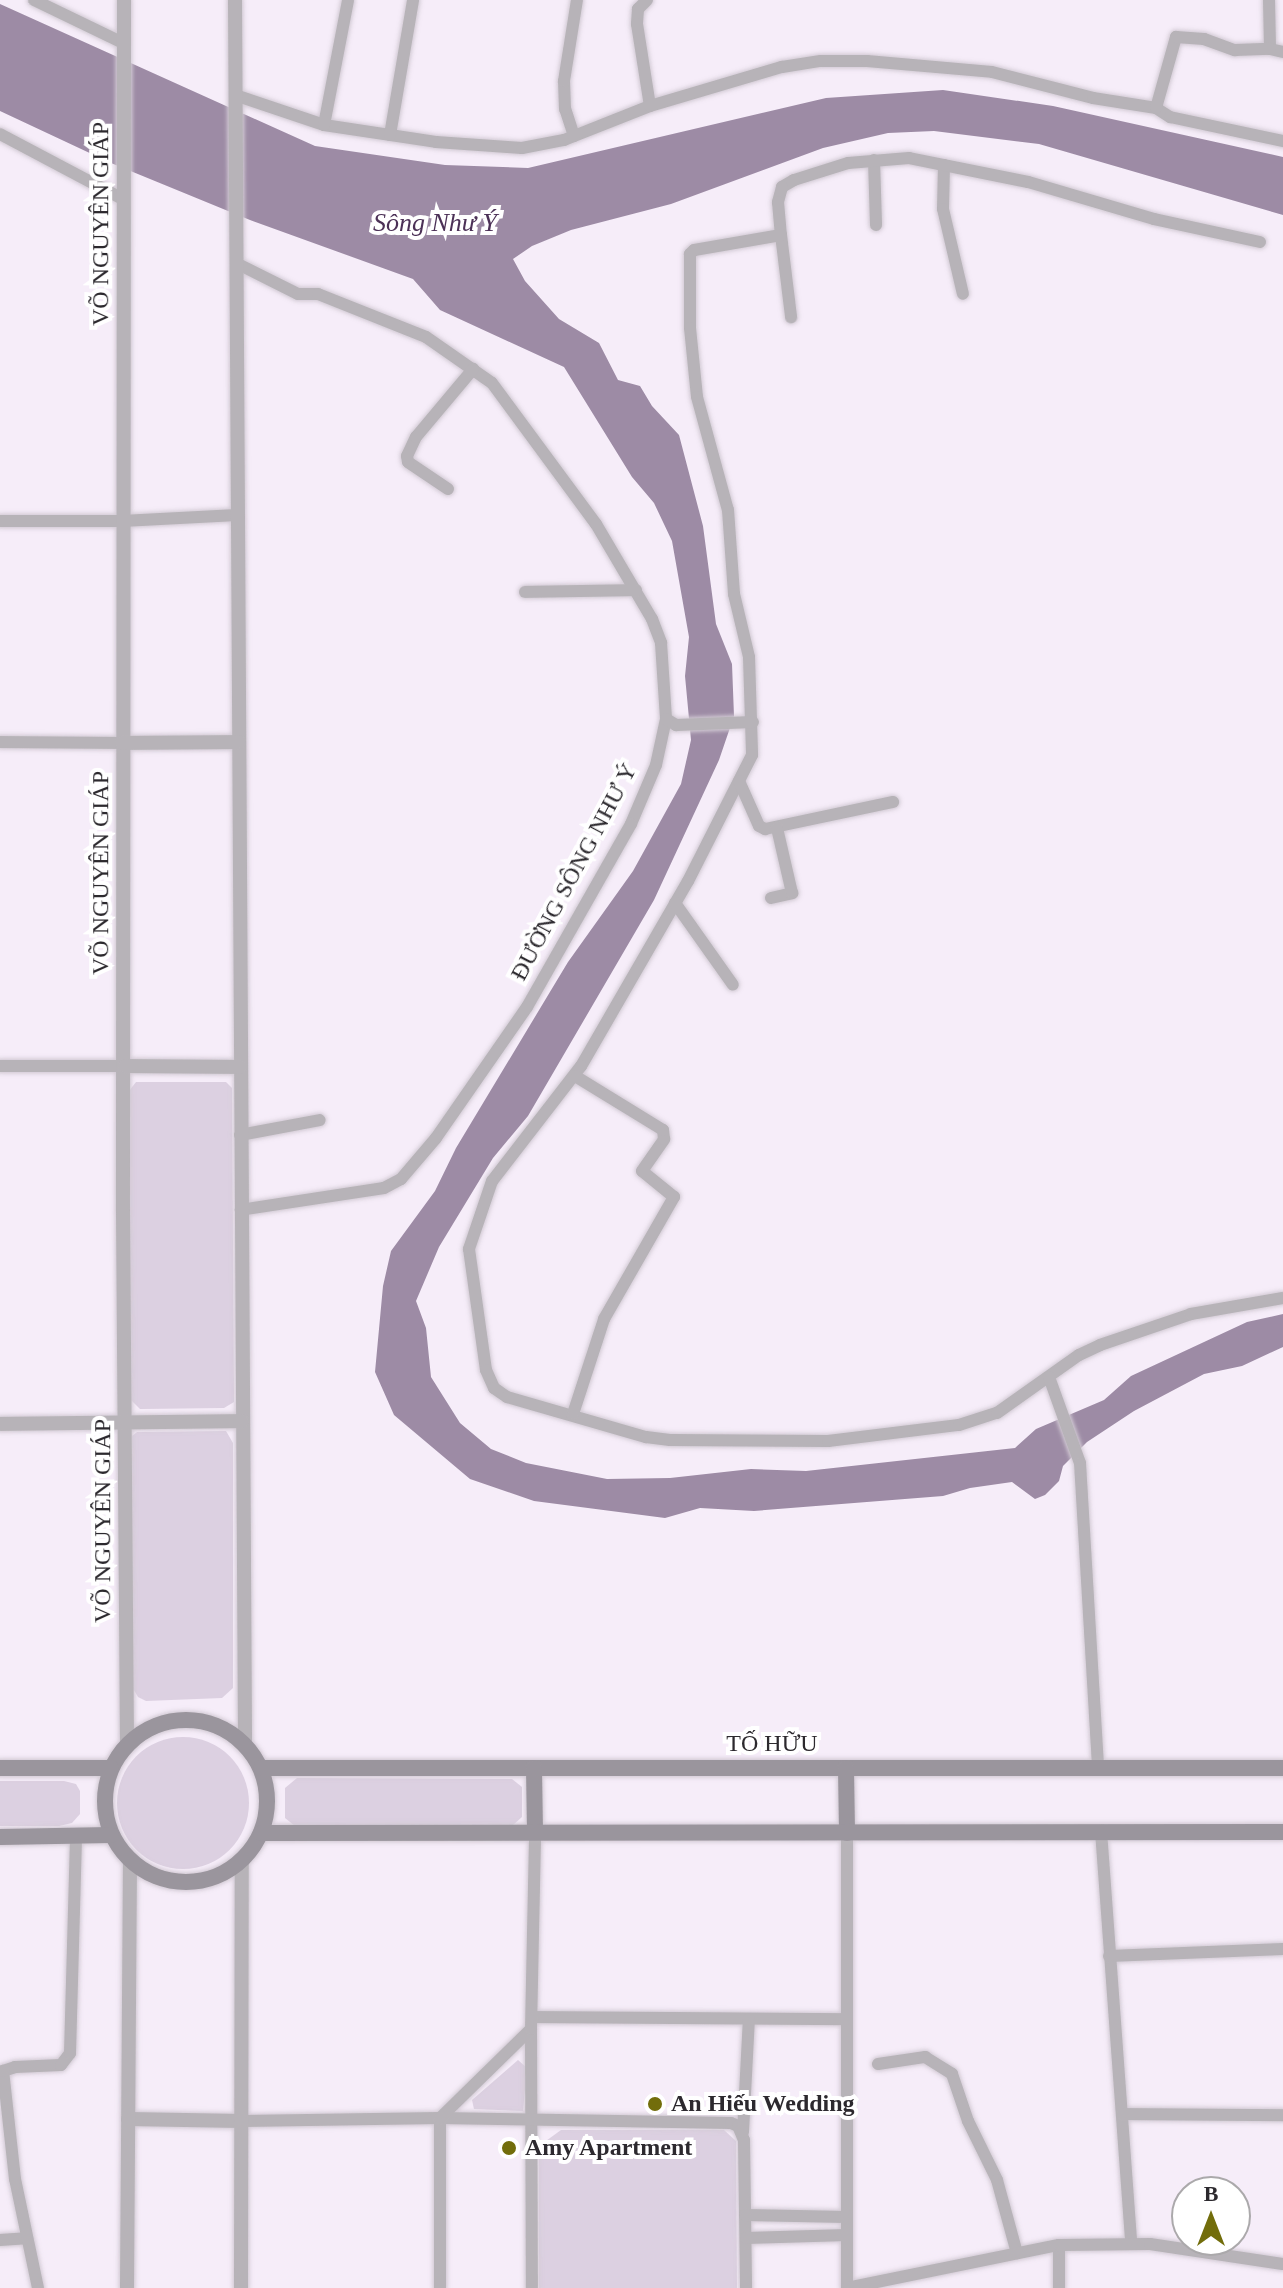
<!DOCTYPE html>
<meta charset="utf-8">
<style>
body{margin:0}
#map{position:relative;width:1283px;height:2288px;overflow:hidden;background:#f6edf9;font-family:Georgia,serif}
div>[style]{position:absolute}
.green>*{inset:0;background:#dcd0e1}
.round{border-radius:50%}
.water>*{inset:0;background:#9d8ba5}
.roads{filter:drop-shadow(0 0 2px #d2cad4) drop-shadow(0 0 2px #d2cad4)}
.minor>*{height:12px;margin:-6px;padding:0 6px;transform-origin:6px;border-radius:6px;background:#b7b3b8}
.tertiary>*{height:14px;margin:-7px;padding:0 7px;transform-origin:7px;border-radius:7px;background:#b7b3b8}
.secondary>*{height:16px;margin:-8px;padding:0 8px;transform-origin:8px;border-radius:8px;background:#9a959d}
.secondary>.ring{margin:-8px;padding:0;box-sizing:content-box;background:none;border:16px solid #9a959d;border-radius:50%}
.dots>*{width:22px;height:22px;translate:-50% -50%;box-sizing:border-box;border:4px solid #fff;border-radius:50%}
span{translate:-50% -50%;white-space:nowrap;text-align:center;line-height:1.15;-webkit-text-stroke:8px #fff;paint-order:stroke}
.street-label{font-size:24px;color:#2c292e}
.poi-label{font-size:24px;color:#2c292e;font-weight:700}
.left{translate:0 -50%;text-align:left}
.water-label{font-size:26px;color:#4c3157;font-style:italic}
.north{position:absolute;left:1171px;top:2176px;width:80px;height:80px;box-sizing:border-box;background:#fff;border:2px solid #aba9ab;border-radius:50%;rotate:0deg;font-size:22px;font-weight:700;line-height:32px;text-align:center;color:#2c292e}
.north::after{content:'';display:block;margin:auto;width:28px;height:36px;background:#726d0b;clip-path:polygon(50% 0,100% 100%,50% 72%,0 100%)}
</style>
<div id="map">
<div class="green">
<div style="clip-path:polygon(136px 1082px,226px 1082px,232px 1088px,234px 1402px,224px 1408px,140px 1409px,131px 1400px,129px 1091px)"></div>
<div style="clip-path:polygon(226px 1431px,233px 1443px,233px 1688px,222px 1698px,146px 1701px,138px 1697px,131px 1685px,132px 1436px,137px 1432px)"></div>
<div class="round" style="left:117px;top:1737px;width:132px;height:132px"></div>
<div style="clip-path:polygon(297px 1778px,512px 1779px,522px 1787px,522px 1817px,513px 1825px,295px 1826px,285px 1818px,285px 1788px)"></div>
<div style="clip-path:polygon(0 1781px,64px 1781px,76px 1784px,80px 1791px,80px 1814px,72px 1823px,59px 1826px,0 1826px)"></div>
<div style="clip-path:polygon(518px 2060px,527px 2068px,523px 2111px,474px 2109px,472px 2100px)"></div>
<div style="clip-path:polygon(561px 2130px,724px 2130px,736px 2141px,737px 2288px,539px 2288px,539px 2146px)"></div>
</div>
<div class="water">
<div style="clip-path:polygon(0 4px,315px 146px,445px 165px,528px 168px,826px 98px,943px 90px,1053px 106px,1283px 157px,1283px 215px,1039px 144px,934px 131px,888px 133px,823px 148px,671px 204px,571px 230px,532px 246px,513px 259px,525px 281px,559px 319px,599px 343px,618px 380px,640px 386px,652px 406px,679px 435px,703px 526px,716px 624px,732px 664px,734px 716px,719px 760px,654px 900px,528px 1116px,493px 1158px,439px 1247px,416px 1301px,426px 1328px,431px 1377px,460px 1423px,491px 1449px,526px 1463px,607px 1479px,670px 1478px,751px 1469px,806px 1471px,1015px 1448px,1036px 1429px,1104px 1400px,1131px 1376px,1247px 1322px,1283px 1314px,1283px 1347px,1242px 1366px,1204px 1374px,1134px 1411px,1087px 1442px,1063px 1466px,1059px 1481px,1045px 1495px,1035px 1499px,1012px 1482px,970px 1488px,943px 1496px,754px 1511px,700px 1508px,665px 1518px,534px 1501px,470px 1479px,394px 1415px,375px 1372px,383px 1286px,391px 1251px,435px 1191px,456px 1148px,568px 962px,633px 871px,681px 784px,691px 740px,685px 676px,689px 637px,672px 541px,654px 503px,632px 477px,564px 367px,440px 310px,413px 279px,250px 220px,111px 163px,0 111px)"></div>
</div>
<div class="roads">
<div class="minor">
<div style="left:34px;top:0;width:99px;rotate:25.8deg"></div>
<div style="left:647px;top:0;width:13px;rotate:135deg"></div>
<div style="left:638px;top:9px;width:15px;rotate:94deg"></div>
<div style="left:637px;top:24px;width:83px;rotate:81deg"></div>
<div style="left:1269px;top:0;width:49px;rotate:88.8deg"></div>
<div style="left:1270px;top:49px;width:13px;rotate:13deg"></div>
<div style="left:235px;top:95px;width:94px;rotate:18.6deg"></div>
<div style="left:324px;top:125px;width:113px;rotate:8.6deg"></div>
<div style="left:436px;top:142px;width:86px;rotate:4deg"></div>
<div style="left:522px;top:148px;width:43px;rotate:-10.8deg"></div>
<div style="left:564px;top:140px;width:92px;rotate:-21.6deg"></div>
<div style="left:650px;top:106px;width:138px;rotate:-16.5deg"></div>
<div style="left:782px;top:67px;width:39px;rotate:-9deg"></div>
<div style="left:821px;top:61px;width:46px"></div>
<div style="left:867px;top:61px;width:125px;rotate:5deg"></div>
<div style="left:992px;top:72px;width:104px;rotate:14.4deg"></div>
<div style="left:1093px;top:98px;width:64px;rotate:9deg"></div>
<div style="left:1156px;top:108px;width:17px;rotate:33deg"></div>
<div style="left:1170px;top:117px;width:116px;rotate:12deg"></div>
<div style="left:1156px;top:108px;width:74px;rotate:-74.3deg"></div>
<div style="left:1176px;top:37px;width:28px;rotate:4deg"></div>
<div style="left:1204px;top:39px;width:33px;rotate:20deg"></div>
<div style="left:1235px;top:50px;width:35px;rotate:-2deg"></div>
<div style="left:324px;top:125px;width:127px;rotate:-79.1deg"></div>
<div style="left:0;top:134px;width:139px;rotate:27.9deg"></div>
<div style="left:390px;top:135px;width:137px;rotate:-80.3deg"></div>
<div style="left:574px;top:136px;width:28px;rotate:-108deg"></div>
<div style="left:565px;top:109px;width:28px;rotate:-92deg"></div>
<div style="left:564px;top:81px;width:82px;rotate:-80.9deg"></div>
<div style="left:874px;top:160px;width:65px;rotate:88.2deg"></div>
<div style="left:944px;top:165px;width:44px;rotate:91.3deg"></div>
<div style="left:943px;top:209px;width:87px;rotate:76.8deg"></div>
<div style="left:781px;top:235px;width:83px;rotate:83deg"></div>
<div style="left:1260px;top:242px;width:108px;rotate:-167.8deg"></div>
<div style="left:1154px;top:219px;width:131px;rotate:-163.6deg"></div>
<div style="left:1028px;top:182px;width:121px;rotate:-168.6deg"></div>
<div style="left:909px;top:158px;width:61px;rotate:175.3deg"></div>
<div style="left:848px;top:163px;width:57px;rotate:162.5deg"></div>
<div style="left:794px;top:180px;width:14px;rotate:150deg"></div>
<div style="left:782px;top:187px;width:16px;rotate:105deg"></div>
<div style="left:778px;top:202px;width:33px;rotate:85deg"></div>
<div style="left:781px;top:235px;width:88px;rotate:170.2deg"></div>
<div style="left:694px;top:250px;width:6px;rotate:135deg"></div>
<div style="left:690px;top:254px;width:74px;rotate:90deg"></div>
<div style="left:690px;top:328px;width:69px;rotate:84.2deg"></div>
<div style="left:697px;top:397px;width:117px;rotate:74.7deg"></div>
<div style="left:728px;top:510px;width:84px;rotate:85.9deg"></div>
<div style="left:734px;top:594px;width:65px;rotate:76.6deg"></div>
<div style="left:749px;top:657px;width:98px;rotate:88.2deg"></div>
<div style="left:752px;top:755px;width:141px;rotate:116.9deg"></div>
<div style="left:688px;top:881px;width:214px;rotate:120deg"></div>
<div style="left:581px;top:1066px;width:145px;rotate:127.7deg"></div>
<div style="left:492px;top:1181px;width:72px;rotate:108.7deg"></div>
<div style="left:469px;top:1249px;width:122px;rotate:82deg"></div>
<div style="left:486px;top:1370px;width:20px;rotate:66deg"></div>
<div style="left:494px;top:1388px;width:16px;rotate:35deg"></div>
<div style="left:507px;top:1397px;width:145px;rotate:16.1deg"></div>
<div style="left:646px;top:1437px;width:24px;rotate:7deg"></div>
<div style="left:670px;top:1440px;width:158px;rotate:0.4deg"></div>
<div style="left:828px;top:1441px;width:132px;rotate:-7deg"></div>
<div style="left:959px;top:1425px;width:40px;rotate:-18deg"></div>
<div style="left:997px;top:1413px;width:100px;rotate:-35.3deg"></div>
<div style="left:1079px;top:1355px;width:23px;rotate:-25deg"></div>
<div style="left:1100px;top:1345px;width:96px;rotate:-18.8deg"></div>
<div style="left:1191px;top:1314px;width:93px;rotate:-9.9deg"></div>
<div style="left:236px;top:263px;width:69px;rotate:26.6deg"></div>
<div style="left:298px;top:294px;width:20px"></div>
<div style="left:318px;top:294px;width:116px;rotate:21.7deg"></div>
<div style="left:426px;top:337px;width:80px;rotate:34.9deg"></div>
<div style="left:492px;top:383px;width:175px;rotate:53.6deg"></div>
<div style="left:596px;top:524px;width:110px;rotate:59.5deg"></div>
<div style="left:652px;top:619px;width:26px;rotate:69deg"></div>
<div style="left:661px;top:643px;width:76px;rotate:86.2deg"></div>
<div style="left:666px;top:719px;width:47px;rotate:102.3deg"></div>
<div style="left:656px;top:765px;width:64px;rotate:113deg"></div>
<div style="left:631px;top:824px;width:210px;rotate:119.6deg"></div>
<div style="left:527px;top:1007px;width:160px;rotate:124.8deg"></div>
<div style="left:436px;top:1138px;width:54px;rotate:130.5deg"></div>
<div style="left:401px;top:1179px;width:19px;rotate:152deg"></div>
<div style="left:384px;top:1188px;width:145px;rotate:171.3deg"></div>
<div style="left:448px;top:489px;width:48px;rotate:-146deg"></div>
<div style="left:408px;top:462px;width:6px;rotate:-99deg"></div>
<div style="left:407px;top:456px;width:21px;rotate:-65deg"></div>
<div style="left:416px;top:437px;width:89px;rotate:-50deg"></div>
<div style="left:0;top:521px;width:122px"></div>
<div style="left:122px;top:521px;width:115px;rotate:-3deg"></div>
<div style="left:525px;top:592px;width:111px;rotate:-1deg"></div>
<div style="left:666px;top:719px;width:12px;rotate:31deg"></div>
<div style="left:676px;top:725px;width:77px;rotate:-2.2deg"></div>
<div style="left:0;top:742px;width:122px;rotate:0.5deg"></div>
<div style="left:739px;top:781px;width:49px;rotate:66deg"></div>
<div style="left:759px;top:826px;width:7px;rotate:27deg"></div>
<div style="left:765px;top:829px;width:131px;rotate:-11.9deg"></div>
<div style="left:771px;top:898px;width:22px;rotate:-13deg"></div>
<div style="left:792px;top:893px;width:67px;rotate:-103deg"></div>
<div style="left:675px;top:903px;width:100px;rotate:54.7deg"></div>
<div style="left:0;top:1066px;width:125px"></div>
<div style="left:240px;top:1135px;width:81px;rotate:-10.6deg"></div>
<div style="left:1049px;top:1377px;width:91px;rotate:70.2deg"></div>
<div style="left:1080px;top:1463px;width:306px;rotate:86.6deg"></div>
<div style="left:573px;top:1414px;width:100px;rotate:-71.9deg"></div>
<div style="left:604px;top:1319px;width:141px;rotate:-60.2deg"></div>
<div style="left:674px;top:1197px;width:41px;rotate:-140.9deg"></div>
<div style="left:642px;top:1171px;width:39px;rotate:-55deg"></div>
<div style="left:664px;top:1139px;width:9px;rotate:-96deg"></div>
<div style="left:663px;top:1130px;width:103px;rotate:-148.5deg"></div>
<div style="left:1101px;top:1831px;width:414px;rotate:85.8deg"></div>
<div style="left:1109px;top:1956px;width:174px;rotate:-2.3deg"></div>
<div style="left:533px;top:2017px;width:314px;rotate:0.4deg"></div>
<div style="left:531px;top:2029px;width:259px;rotate:89.8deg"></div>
<div style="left:878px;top:2064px;width:48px;rotate:-8.5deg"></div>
<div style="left:925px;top:2057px;width:32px;rotate:32deg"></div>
<div style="left:952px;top:2074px;width:50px;rotate:71.2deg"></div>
<div style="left:968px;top:2121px;width:66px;rotate:63.8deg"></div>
<div style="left:997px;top:2180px;width:76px;rotate:74.7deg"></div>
<div style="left:1122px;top:2114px;width:161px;rotate:0.4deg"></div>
<div style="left:242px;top:2121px;width:198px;rotate:-0.9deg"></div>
<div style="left:440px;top:2118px;width:291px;rotate:1deg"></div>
<div style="left:731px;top:2123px;width:8px;rotate:23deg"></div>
<div style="left:738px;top:2126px;width:15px;rotate:67deg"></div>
<div style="left:744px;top:2140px;width:148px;rotate:89.2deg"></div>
<div style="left:743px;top:2132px;width:113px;rotate:-87deg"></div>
<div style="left:745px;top:2215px;width:102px;rotate:1.1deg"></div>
<div style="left:746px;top:2238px;width:101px;rotate:-1.7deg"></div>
<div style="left:0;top:2240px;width:26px;rotate:-4deg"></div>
<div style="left:1059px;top:2245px;width:43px;rotate:90deg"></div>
<div style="left:38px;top:2288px;width:111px;rotate:-101.9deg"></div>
<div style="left:15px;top:2179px;width:109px;rotate:-96.3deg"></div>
<div style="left:3px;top:2071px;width:13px;rotate:-18deg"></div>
<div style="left:15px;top:2067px;width:46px;rotate:-2.5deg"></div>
<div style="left:61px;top:2065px;width:15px;rotate:-53deg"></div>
<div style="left:70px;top:2053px;width:216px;rotate:-88.4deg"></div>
<div style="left:440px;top:2288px;width:170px;rotate:-90deg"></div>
<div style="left:440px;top:2118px;width:127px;rotate:-44.4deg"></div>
<div style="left:531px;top:2029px;width:197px;rotate:-88.8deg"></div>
<div style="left:847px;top:2288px;width:455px;rotate:-90deg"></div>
<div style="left:847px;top:2288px;width:216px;rotate:-11.5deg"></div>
<div style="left:1059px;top:2245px;width:91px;rotate:-0.6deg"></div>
<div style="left:1150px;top:2244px;width:134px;rotate:8.6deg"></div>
</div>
<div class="tertiary">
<div style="left:124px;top:0;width:1211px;rotate:90.05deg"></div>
<div style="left:123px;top:1211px;width:534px;rotate:89.57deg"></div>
<div style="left:235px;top:0;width:1745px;rotate:89.67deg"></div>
<div style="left:122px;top:743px;width:117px;rotate:-0.5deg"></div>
<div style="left:125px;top:1066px;width:115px;rotate:0.5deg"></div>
<div style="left:0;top:1424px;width:242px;rotate:-0.7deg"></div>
<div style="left:128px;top:2119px;width:114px;rotate:1deg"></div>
<div style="left:127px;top:2288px;width:427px;rotate:-89.6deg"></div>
<div style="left:241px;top:2288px;width:428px;rotate:-89.9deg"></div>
</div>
<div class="secondary">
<div class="ring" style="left:105px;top:1720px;width:146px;height:146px"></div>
<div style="left:0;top:1768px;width:111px"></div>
<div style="left:261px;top:1768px;width:1022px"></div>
<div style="left:534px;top:1768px;width:64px;rotate:89.1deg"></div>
<div style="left:846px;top:1768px;width:65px;rotate:89.1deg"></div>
<div style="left:261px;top:1833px;width:1022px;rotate:-0.06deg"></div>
<div style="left:0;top:1837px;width:111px;rotate:-1deg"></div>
</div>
</div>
<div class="dots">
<div style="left:655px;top:2104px;background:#726d0b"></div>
<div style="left:509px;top:2148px;background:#726d0b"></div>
</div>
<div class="street-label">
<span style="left:101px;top:224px;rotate:-90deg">VÕ NGUYÊN GIÁP</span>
<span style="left:574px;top:872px;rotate:-62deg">ĐƯỜNG SÔNG NHƯ Ý</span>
<span style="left:101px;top:873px;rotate:-90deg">VÕ NGUYÊN GIÁP</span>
<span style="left:103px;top:1521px;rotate:-90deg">VÕ NGUYÊN GIÁP</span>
<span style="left:772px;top:1744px">TỐ HỮU</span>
</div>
<div class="poi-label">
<span class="left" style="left:671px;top:2104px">An Hiếu Wedding</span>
<span class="left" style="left:525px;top:2148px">Amy Apartment</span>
</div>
<div class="water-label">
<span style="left:435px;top:223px">Sông Như Ý</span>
</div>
<div class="north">B</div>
</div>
